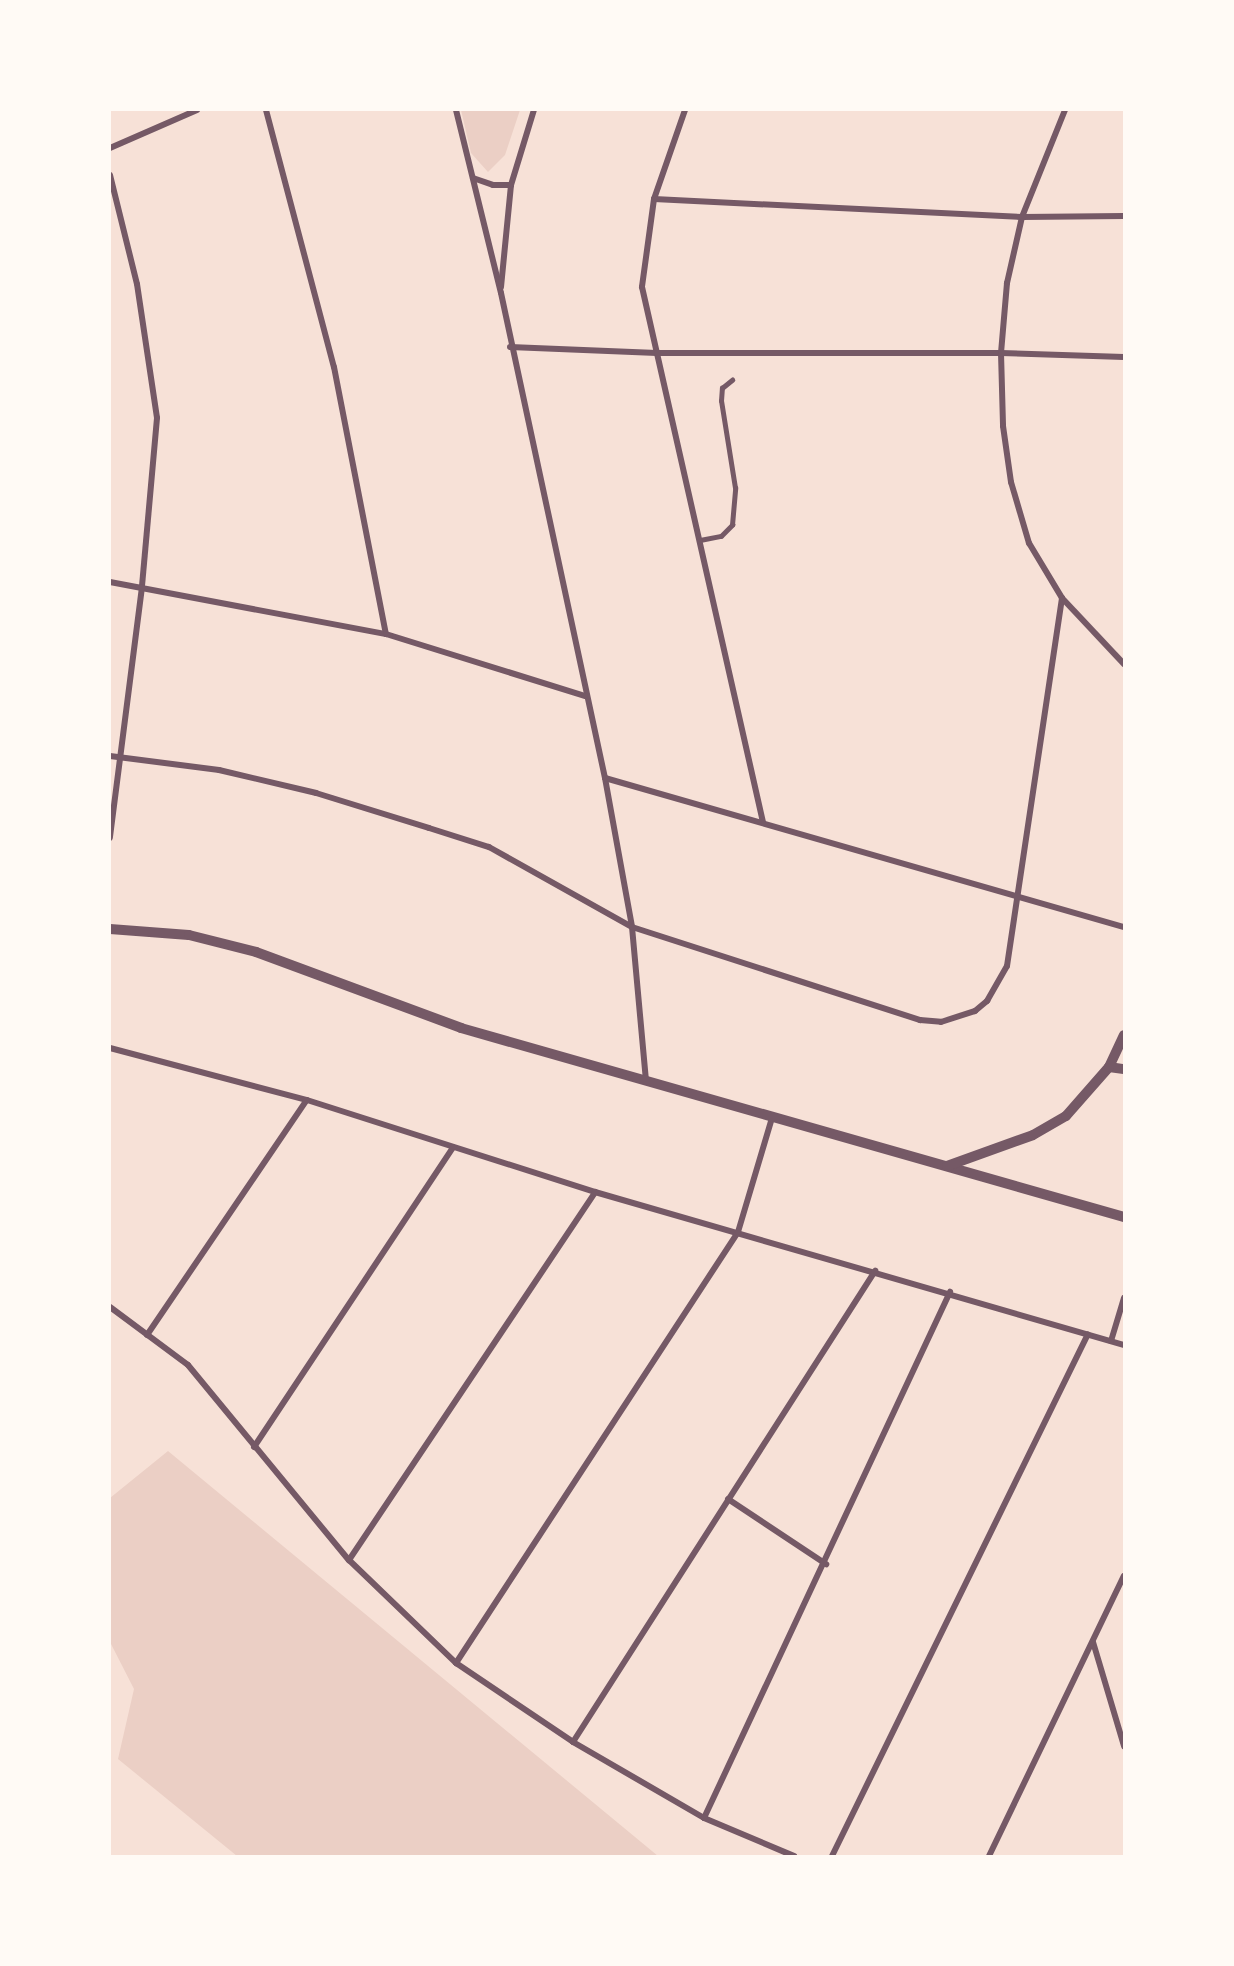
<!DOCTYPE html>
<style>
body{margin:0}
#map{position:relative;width:1234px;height:1966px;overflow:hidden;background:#f7e1d7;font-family:Ubuntu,sans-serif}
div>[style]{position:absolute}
.green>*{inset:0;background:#ebcfc5}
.service>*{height:4.5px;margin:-2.25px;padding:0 2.25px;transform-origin:2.25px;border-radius:2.25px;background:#755966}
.minor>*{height:6px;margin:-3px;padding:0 3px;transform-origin:3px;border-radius:3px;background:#755966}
.tertiary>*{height:10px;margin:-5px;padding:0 5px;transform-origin:5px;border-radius:5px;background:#755966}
span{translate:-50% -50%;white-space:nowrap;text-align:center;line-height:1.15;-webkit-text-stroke:5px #fffaf5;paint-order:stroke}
.frame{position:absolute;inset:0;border:111px solid #fffaf5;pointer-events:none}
</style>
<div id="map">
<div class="green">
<div style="clip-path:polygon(461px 110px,520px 110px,505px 155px,488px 172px,471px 153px)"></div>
<div style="clip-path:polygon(168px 1451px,658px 1856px,237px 1856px,118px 1759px,134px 1689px,110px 1642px,110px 1498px)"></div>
</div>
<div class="service">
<div style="left:700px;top:540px;width:21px;rotate:-11deg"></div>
<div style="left:721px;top:536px;width:16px;rotate:-45deg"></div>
<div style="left:732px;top:525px;width:37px;rotate:-85deg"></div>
<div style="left:735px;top:488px;width:88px;rotate:-99.1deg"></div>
<div style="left:721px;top:401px;width:13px;rotate:-86deg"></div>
<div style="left:722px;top:388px;width:13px;rotate:-39deg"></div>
</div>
<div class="minor">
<div style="left:266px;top:110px;width:266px;rotate:75.2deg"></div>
<div style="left:334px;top:367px;width:272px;rotate:79deg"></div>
<div style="left:456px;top:110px;width:188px;rotate:76.2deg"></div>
<div style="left:501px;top:293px;width:496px;rotate:77.9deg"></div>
<div style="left:605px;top:778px;width:151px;rotate:79.7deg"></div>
<div style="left:632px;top:927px;width:155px;rotate:84.8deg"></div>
<div style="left:685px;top:110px;width:94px;rotate:109.2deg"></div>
<div style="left:654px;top:199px;width:89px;rotate:97.8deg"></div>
<div style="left:642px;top:287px;width:549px;rotate:77.26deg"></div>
<div style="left:1065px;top:110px;width:115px;rotate:111.9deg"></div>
<div style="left:1022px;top:217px;width:68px;rotate:102.8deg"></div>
<div style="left:1007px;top:283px;width:70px;rotate:94.9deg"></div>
<div style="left:1001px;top:353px;width:73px;rotate:88.4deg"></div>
<div style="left:1003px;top:426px;width:57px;rotate:81.9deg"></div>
<div style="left:1011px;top:482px;width:64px;rotate:73.6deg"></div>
<div style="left:1029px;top:543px;width:64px;rotate:59deg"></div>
<div style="left:1062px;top:598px;width:91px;rotate:46.8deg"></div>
<div style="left:110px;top:148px;width:95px;rotate:-23.6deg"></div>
<div style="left:110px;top:175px;width:112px;rotate:76.1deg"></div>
<div style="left:137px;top:284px;width:135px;rotate:81.5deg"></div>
<div style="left:157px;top:418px;width:170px;rotate:95.1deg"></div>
<div style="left:142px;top:587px;width:253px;rotate:97.3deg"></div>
<div style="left:473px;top:178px;width:21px;rotate:19deg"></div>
<div style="left:493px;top:185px;width:18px"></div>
<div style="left:654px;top:199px;width:368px;rotate:2.8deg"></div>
<div style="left:1022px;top:217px;width:102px;rotate:-0.6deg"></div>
<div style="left:501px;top:287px;width:102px;rotate:-84.4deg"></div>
<div style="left:511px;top:185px;width:78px;rotate:-73deg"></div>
<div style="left:510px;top:347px;width:147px;rotate:2.3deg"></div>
<div style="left:657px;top:353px;width:344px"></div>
<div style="left:1001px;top:353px;width:123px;rotate:1.9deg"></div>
<div style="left:110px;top:582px;width:281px;rotate:10.7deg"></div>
<div style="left:386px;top:634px;width:208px;rotate:17.3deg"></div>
<div style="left:110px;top:756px;width:110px;rotate:7.3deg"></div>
<div style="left:219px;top:770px;width:100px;rotate:13.3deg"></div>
<div style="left:316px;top:793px;width:118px;rotate:17.2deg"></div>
<div style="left:429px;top:828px;width:63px;rotate:17.6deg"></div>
<div style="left:489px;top:847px;width:164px;rotate:29.2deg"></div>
<div style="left:632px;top:927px;width:303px;rotate:17.9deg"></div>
<div style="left:920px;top:1020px;width:21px;rotate:5deg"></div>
<div style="left:941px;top:1022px;width:36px;rotate:-18deg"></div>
<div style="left:975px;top:1011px;width:16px;rotate:-40deg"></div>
<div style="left:987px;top:1001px;width:40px;rotate:-60.3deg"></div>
<div style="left:1007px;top:966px;width:372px;rotate:-81.5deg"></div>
<div style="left:605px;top:778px;width:540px;rotate:16.02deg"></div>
<div style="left:110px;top:1048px;width:204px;rotate:14.8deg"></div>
<div style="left:307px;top:1100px;width:302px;rotate:17.7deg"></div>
<div style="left:595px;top:1192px;width:551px;rotate:16.13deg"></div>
<div style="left:110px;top:1307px;width:97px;rotate:36.6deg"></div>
<div style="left:188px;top:1365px;width:253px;rotate:50.5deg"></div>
<div style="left:349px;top:1560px;width:149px;rotate:43.9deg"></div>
<div style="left:456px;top:1663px;width:141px;rotate:34deg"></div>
<div style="left:573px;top:1742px;width:151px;rotate:30.1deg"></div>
<div style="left:704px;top:1818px;width:98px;rotate:22.9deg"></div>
<div style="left:147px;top:1335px;width:284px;rotate:-55.8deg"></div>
<div style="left:1111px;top:1341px;width:45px;rotate:-73.2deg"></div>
<div style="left:254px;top:1447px;width:360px;rotate:-56.4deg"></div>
<div style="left:728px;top:1499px;width:118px;rotate:33.6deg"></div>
<div style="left:349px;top:1560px;width:443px;rotate:-56.2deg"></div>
<div style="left:1093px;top:1642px;width:109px;rotate:73.4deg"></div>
<div style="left:456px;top:1663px;width:515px;rotate:-56.8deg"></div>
<div style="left:738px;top:1232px;width:119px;rotate:-73.4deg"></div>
<div style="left:573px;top:1742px;width:560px;rotate:-57.33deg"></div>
<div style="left:704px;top:1818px;width:581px;rotate:-64.94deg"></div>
<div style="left:832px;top:1856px;width:581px;rotate:-63.88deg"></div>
<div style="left:989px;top:1856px;width:311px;rotate:-64.3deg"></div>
</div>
<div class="tertiary">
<div style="left:110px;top:929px;width:79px;rotate:4.3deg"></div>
<div style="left:189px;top:935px;width:69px;rotate:14.2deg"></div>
<div style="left:256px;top:952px;width:219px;rotate:20.3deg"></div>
<div style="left:461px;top:1028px;width:689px;rotate:15.91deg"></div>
<div style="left:1109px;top:1067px;width:15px;rotate:8deg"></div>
<div style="left:947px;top:1166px;width:91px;rotate:-19.8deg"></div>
<div style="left:1033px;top:1135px;width:38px;rotate:-30deg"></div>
<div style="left:1066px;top:1116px;width:65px;rotate:-48.7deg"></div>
<div style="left:1109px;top:1067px;width:35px;rotate:-65deg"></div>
</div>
<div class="frame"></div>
</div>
